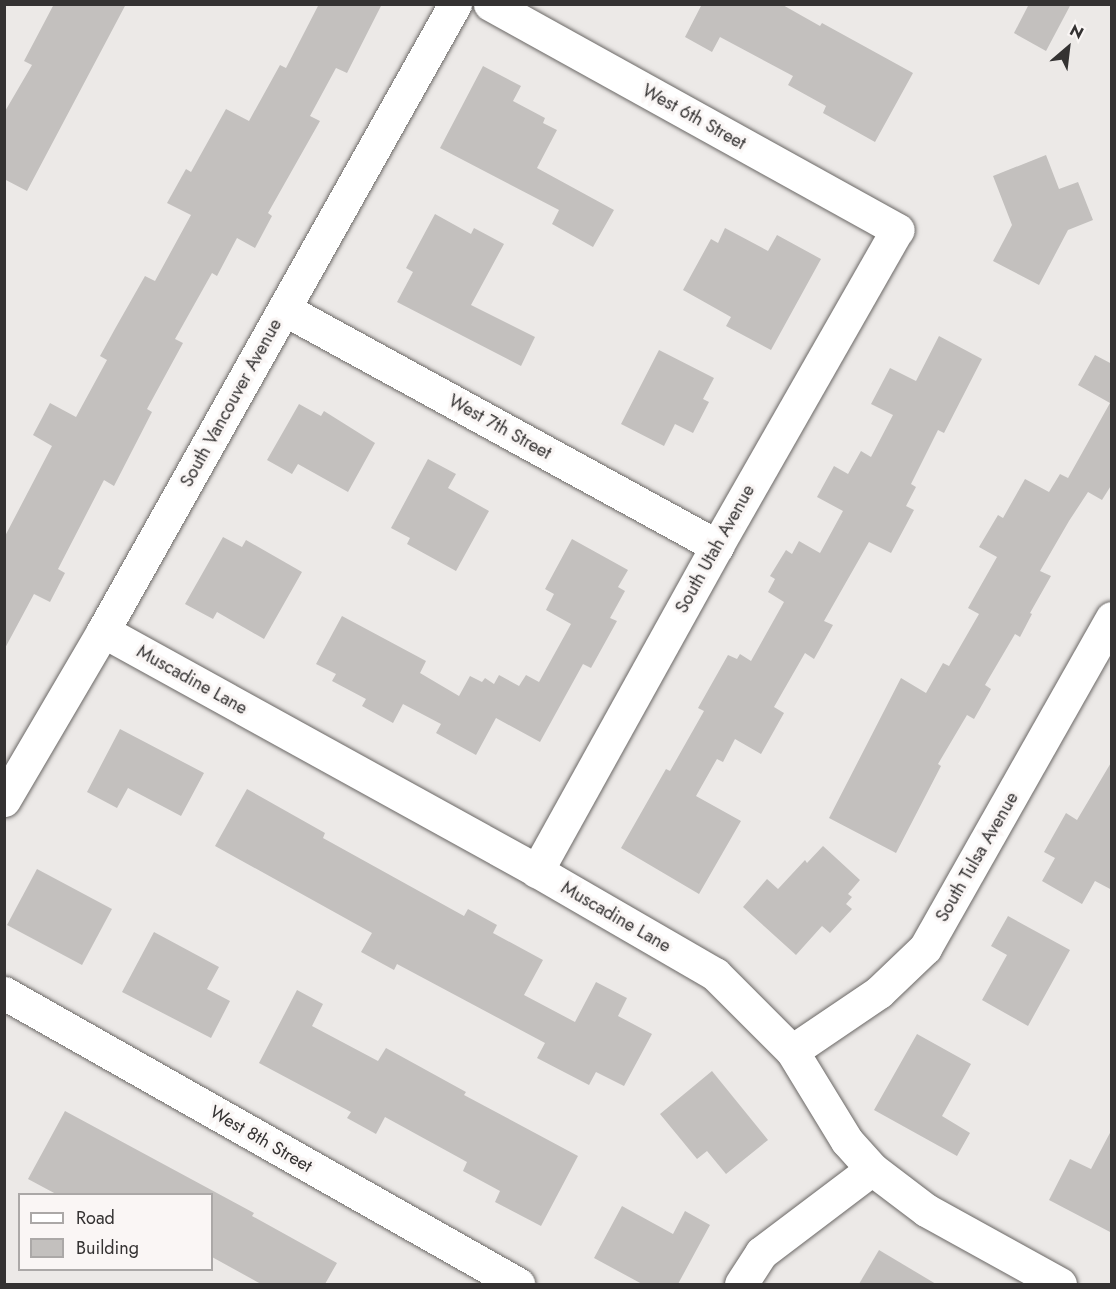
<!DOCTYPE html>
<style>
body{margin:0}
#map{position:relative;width:1116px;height:1289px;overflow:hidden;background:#ece9e7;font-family:Jost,sans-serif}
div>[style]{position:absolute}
.building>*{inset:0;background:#c3c0be}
.roads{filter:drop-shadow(0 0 2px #6b6866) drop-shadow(0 0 2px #6b6866)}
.minor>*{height:33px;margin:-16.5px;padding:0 16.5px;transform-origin:16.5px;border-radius:16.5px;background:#fff}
span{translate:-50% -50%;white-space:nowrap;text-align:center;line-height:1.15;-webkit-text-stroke:6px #faf6f5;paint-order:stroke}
.street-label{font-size:18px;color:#343232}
.frame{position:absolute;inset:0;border:6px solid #343232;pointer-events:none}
.legend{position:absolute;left:18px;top:1193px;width:195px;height:78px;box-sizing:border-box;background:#faf6f5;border:2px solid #aba8a7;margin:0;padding:8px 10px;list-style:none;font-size:18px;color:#343232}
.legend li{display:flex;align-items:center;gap:12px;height:30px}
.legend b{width:30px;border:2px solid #aba8a7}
.north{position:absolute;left:1038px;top:18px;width:60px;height:60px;-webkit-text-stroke:4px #faf6f5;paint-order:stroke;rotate:28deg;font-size:16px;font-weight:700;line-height:24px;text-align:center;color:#343232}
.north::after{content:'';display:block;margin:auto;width:21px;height:27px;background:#343232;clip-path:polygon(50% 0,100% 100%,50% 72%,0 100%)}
</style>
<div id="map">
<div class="building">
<div style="clip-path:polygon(54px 4px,126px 4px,27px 191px,4px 179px,4px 113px,32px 65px,24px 61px)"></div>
<div style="clip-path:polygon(319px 4px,382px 4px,347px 73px,336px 68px,310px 116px,320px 121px,268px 213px,272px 216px,255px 248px,237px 238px,217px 276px,212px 273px,175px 339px,183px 343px,147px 409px,152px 412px,114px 486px,104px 480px,58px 569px,65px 573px,50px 602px,34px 594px,4px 650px,4px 538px,52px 446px,33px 435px,50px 403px,76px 417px,107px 360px,100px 356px,116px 327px,145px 276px,155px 281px,191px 215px,167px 203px,186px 169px,191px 172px,226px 109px,249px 121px,280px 65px,286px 68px)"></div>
<div style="clip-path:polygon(702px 4px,781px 4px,820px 26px,822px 23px,913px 73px,875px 142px,823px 113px,826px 106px,788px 85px,793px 76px,720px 37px,712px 52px,685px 37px)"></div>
<div style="clip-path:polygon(1029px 4px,1071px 4px,1046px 51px,1014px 33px)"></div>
<div style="clip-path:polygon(483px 66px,521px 86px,513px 101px,545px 118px,543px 123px,557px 130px,537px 168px,614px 210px,593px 247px,552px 224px,559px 210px,440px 148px)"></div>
<div style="clip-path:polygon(1046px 155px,1059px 189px,1078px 182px,1093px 220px,1068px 230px,1039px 285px,993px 261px,1012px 225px,993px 176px)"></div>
<div style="clip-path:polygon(435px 214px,471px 234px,474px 228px,504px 244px,471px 305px,535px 337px,521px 366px,397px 302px,413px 272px,406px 268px)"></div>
<div style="clip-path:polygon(725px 228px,768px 251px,777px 235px,821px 259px,771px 350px,726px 326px,731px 317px,683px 290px,711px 239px,718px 243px)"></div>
<div style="clip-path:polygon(939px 336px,982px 359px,944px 433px,938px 430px,911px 484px,916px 487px,906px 506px,914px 510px,891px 553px,869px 542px,824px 621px,833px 625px,814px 659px,805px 653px,774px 707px,784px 713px,761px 754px,735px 739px,723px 762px,717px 759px,696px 796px,741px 821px,699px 894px,621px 848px,666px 769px,670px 771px,704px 711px,698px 708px,728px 655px,737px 659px,740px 654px,751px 661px,784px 602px,768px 592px,775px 579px,770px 576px,786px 550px,792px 554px,799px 541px,820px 553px,843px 511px,817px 497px,834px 466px,848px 474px,861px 451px,871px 457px,893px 415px,871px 404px,890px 368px,916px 381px)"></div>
<div style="clip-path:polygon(659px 350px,714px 378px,703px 399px,709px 402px,693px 433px,675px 424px,664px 446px,621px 424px)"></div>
<div style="clip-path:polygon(1095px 355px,1112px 364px,1112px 484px,1102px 500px,1088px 492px,1069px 521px,1040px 571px,1051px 576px,1030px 613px,1032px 614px,1020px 637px,1015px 634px,985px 685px,991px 689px,974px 719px,967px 715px,938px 764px,941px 766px,896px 853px,829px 818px,901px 678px,926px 693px,943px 663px,949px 666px,979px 614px,968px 608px,997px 557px,979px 547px,998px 515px,1003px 518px,1025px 479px,1049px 492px,1060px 474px,1068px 478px,1110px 403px,1078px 385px)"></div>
<div style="clip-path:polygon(299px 404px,321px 416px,324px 411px,375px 443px,348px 492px,298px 464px,292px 474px,267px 460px)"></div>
<div style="clip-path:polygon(428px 459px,456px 474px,448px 488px,489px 511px,456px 571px,407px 544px,410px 538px,391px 528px)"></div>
<div style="clip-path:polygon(223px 537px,242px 547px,246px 540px,302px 572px,264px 639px,217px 612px,213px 619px,185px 604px)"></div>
<div style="clip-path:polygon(572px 539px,628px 570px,618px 587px,625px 591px,610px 618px,617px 621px,591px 668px,583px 664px,540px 742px,496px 718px,476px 755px,436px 733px,441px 724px,403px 704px,393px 723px,362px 706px,366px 699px,332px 681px,336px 674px,316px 664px,342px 616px,426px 661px,420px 673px,459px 696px,470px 676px,482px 682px,485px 678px,494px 684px,499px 675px,519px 686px,526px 675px,539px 682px,571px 624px,546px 610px,554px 594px,545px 589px)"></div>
<div style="clip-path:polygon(120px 729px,204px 773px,181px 816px,128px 788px,117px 808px,87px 792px)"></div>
<div style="clip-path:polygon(1112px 761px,1112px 890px,1095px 881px,1082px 904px,1042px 881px,1055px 858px,1044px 852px,1066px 813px,1077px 820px)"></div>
<div style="clip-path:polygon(247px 789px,325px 833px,323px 838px,464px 916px,468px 909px,497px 925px,493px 933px,543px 960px,524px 995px,575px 1022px,596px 982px,627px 998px,618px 1016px,652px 1034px,624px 1086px,596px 1072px,589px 1085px,537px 1058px,545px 1043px,397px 964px,394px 970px,361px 952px,372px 933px,215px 846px)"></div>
<div style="clip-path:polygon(823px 846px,860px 880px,848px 894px,852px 897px,846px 904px,852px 909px,830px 933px,822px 926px,796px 955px,743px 907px,767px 879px,778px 889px,805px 860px,807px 863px)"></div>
<div style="clip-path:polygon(37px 869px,112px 909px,82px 965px,7px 925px)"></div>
<div style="clip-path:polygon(1008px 916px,1070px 950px,1028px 1026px,982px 1000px,1007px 955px,991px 946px)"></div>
<div style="clip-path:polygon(154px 932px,219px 967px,207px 989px,230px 1001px,211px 1038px,122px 992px)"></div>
<div style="clip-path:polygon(297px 990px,323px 1004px,312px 1026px,378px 1061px,386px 1048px,466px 1092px,464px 1095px,578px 1156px,541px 1226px,495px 1202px,500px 1191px,463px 1171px,467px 1162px,385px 1117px,376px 1134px,347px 1118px,351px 1112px,259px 1063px)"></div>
<div style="clip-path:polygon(917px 1034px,971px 1064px,942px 1116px,970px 1133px,957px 1156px,874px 1110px)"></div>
<div style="clip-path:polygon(712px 1071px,768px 1140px,726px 1174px,707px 1151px,697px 1159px,660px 1114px)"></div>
<div style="clip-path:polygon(65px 1111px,254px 1213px,252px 1216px,337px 1263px,325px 1284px,261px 1284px,212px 1257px,212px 1194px,56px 1194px,28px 1179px)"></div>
<div style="clip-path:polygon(1112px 1129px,1112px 1233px,1049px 1200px,1070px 1159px,1091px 1169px)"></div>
<div style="clip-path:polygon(622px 1206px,673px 1234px,685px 1211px,710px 1225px,678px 1284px,642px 1284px,594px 1258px)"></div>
<div style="clip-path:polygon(879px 1250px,936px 1284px,859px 1284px)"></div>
</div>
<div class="roads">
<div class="minor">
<div style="left:490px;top:4px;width:466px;rotate:29deg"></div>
<div style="left:897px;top:230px;width:364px;rotate:119.7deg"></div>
<div style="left:717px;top:546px;width:372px;rotate:119deg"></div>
<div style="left:284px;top:309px;width:494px;rotate:28.7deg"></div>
<div style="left:103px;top:631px;width:496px;rotate:28.9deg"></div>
<div style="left:537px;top:871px;width:206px;rotate:30.1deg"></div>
<div style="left:715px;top:974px;width:109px;rotate:45deg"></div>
<div style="left:792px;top:1051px;width:105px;rotate:58.6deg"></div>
<div style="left:847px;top:1141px;width:38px;rotate:48deg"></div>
<div style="left:872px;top:1169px;width:68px;rotate:37.2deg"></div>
<div style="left:926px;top:1210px;width:153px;rotate:28.9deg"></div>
<div style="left:4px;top:800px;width:196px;rotate:-59.6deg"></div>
<div style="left:103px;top:631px;width:719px;rotate:-60.69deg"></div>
<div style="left:4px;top:993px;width:591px;rotate:29.52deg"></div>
<div style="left:792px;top:1051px;width:105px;rotate:-34.1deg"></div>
<div style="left:879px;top:992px;width:64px;rotate:-43.7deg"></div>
<div style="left:925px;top:948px;width:379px;rotate:-60.5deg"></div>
<div style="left:741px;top:1284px;width:37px;rotate:-57deg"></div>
<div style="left:761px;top:1253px;width:139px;rotate:-37.1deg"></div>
</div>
</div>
<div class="street-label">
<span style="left:694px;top:117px;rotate:29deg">West 6th Street</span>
<span style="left:231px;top:403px;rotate:-61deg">South Vancouver Avenue</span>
<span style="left:500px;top:427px;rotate:29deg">West 7th Street</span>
<span style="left:715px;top:549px;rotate:-61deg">South Utah Avenue</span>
<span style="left:192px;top:680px;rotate:29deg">Muscadine Lane</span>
<span style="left:977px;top:857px;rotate:-60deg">South Tulsa Avenue</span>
<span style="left:616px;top:917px;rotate:30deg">Muscadine Lane</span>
<span style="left:261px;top:1139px;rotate:30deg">West 8th Street</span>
</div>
<div class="frame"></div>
<ul class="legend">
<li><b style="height:8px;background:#fff"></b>Road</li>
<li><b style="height:16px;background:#c3c0be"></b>Building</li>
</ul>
<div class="north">N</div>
</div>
